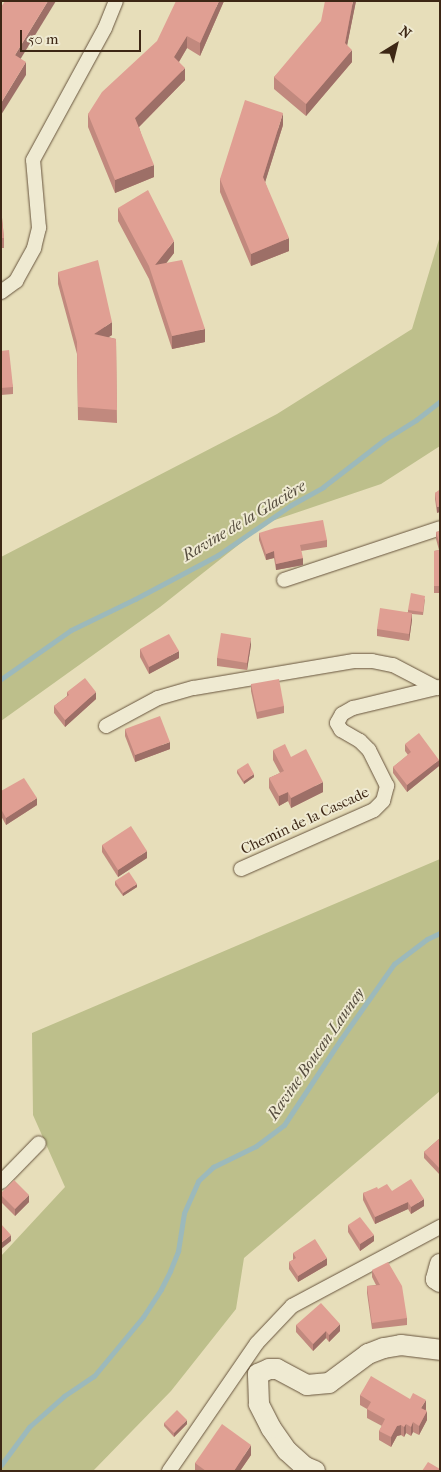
<!DOCTYPE html>
<meta charset="utf-8">
<style>
body{margin:0}
#map{position:relative;width:441px;height:1472px;overflow:hidden;background:#e7deba;font-family:"IM FELL French Canon",serif}
div>[style]{position:absolute}
.green>*{inset:0;background:#bdbf8b}
.stream>*{height:5px;margin:-2.5px;padding:0 2.5px;transform-origin:2.5px;border-radius:2.5px;background:#9cb9bb}
.roads{filter:drop-shadow(0 0 1px #68553e) drop-shadow(0 0 1px #68553e)}
.minor>*{height:14px;margin:-7px;padding:0 7px;transform-origin:7px;border-radius:7px;background:#efead2}
.secondary>*{height:20px;margin:-10px;padding:0 10px;transform-origin:10px;border-radius:10px;background:#efead2}
.wall>*{inset:0;background:#c1897e}
.shaded-wall>*{inset:0;background:#9d6f67}
.building>*{inset:0;background:#e09f93}
span{translate:-50% -50%;white-space:nowrap;text-align:center;line-height:1.15;-webkit-text-stroke:4px #efead2;paint-order:stroke}
.street-label{font-size:15px;color:#3d2715}
.water-label{font-size:16px;color:#554c3e;font-style:italic}
.frame{position:absolute;inset:0;border:2px solid #3d2715;pointer-events:none}
.north{position:absolute;left:371px;top:20px;width:50px;height:50px;-webkit-text-stroke:4px #efead2;paint-order:stroke;rotate:36deg;font-size:14px;font-weight:700;line-height:20px;text-align:center;color:#3d2715}
.north::after{content:'';display:block;margin:auto;width:18px;height:22px;background:#3d2715;clip-path:polygon(50% 0,100% 100%,50% 72%,0 100%)}
.scale{position:absolute;left:20px;top:30px;width:121px;height:22px;box-sizing:border-box;border:2px solid #3d2715;border-top:0;padding-left:6px;font-size:15px;line-height:18px;white-space:nowrap;color:#3d2715;-webkit-text-stroke:4px #efead2;paint-order:stroke}
</style>
<div id="map">
<div class="green">
<div style="clip-path:polygon(440px 236px,440px 446px,381px 484px,266px 523px,160px 607px,1px 721px,1px 557px,277px 414px,412px 329px)"></div>
<div style="clip-path:polygon(440px 859px,440px 1091px,244px 1258px,236px 1309px,171px 1391px,93px 1471px,1px 1471px,1px 1256px,65px 1187px,33px 1115px,32px 1033px)"></div>
</div>
<div class="stream">
<div style="left:1px;top:679px;width:85px;rotate:-35deg"></div>
<div style="left:71px;top:630px;width:71px;rotate:-25.8deg"></div>
<div style="left:135px;top:599px;width:94px;rotate:-27.9deg"></div>
<div style="left:218px;top:555px;width:88px;rotate:-34.4deg"></div>
<div style="left:291px;top:505px;width:37px;rotate:-29deg"></div>
<div style="left:323px;top:487px;width:77px;rotate:-37.6deg"></div>
<div style="left:384px;top:440px;width:38px;rotate:-32deg"></div>
<div style="left:416px;top:420px;width:31px;rotate:-38deg"></div>
<div style="left:1px;top:1465px;width:47px;rotate:-53.6deg"></div>
<div style="left:29px;top:1427px;width:47px;rotate:-41.5deg"></div>
<div style="left:64px;top:1396px;width:36px;rotate:-34deg"></div>
<div style="left:94px;top:1376px;width:77px;rotate:-50.3deg"></div>
<div style="left:143px;top:1317px;width:33px;rotate:-57deg"></div>
<div style="left:161px;top:1289px;width:20px;rotate:-63deg"></div>
<div style="left:170px;top:1271px;width:22px;rotate:-68deg"></div>
<div style="left:178px;top:1251px;width:38px;rotate:-81deg"></div>
<div style="left:184px;top:1213px;width:35px;rotate:-66deg"></div>
<div style="left:198px;top:1181px;width:21px;rotate:-43deg"></div>
<div style="left:213px;top:1167px;width:48px;rotate:-26deg"></div>
<div style="left:256px;top:1146px;width:35px;rotate:-37deg"></div>
<div style="left:284px;top:1125px;width:103px;rotate:-56.5deg"></div>
<div style="left:341px;top:1039px;width:92px;rotate:-54.8deg"></div>
<div style="left:394px;top:964px;width:41px;rotate:-37.1deg"></div>
<div style="left:427px;top:939px;width:14px;rotate:-25deg"></div>
</div>
<div class="roads">
<div class="minor">
<div style="left:1px;top:292px;width:19px;rotate:-36deg"></div>
<div style="left:16px;top:281px;width:38px;rotate:-61deg"></div>
<div style="left:34px;top:248px;width:21px;rotate:-76deg"></div>
<div style="left:39px;top:228px;width:68px;rotate:-95deg"></div>
<div style="left:33px;top:160px;width:150px;rotate:-61.4deg"></div>
<div style="left:105px;top:28px;width:29px;rotate:-68deg"></div>
<div style="left:284px;top:580px;width:164px;rotate:-18.4deg"></div>
<div style="left:106px;top:726px;width:59px;rotate:-28.3deg"></div>
<div style="left:158px;top:698px;width:37px;rotate:-16deg"></div>
<div style="left:194px;top:688px;width:162px;rotate:-9.6deg"></div>
<div style="left:354px;top:661px;width:18px"></div>
<div style="left:372px;top:661px;width:21px;rotate:11deg"></div>
<div style="left:393px;top:665px;width:50px;rotate:27.6deg"></div>
<div style="left:241px;top:869px;width:145px;rotate:-23.9deg"></div>
<div style="left:374px;top:810px;width:13px;rotate:-45deg"></div>
<div style="left:383px;top:801px;width:16px;rotate:-75deg"></div>
<div style="left:387px;top:786px;width:40px;rotate:-116.6deg"></div>
<div style="left:369px;top:750px;width:13px;rotate:-135deg"></div>
<div style="left:360px;top:741px;width:22px;rotate:-150deg"></div>
<div style="left:341px;top:730px;width:8px;rotate:-120deg"></div>
<div style="left:337px;top:723px;width:10px;rotate:-61deg"></div>
<div style="left:342px;top:714px;width:13px;rotate:-29deg"></div>
<div style="left:353px;top:708px;width:89px;rotate:-13.6deg"></div>
<div style="left:1px;top:1182px;width:54px;rotate:-45.7deg"></div>
<div style="left:169px;top:1471px;width:155px;rotate:-55.5deg"></div>
<div style="left:257px;top:1343px;width:51px;rotate:-46.6deg"></div>
<div style="left:292px;top:1306px;width:168px;rotate:-28.1deg"></div>
</div>
<div class="secondary">
<div style="left:440px;top:1264px;width:16px;rotate:105deg"></div>
<div style="left:436px;top:1279px;width:5px;rotate:37deg"></div>
<div style="left:315px;top:1471px;width:11px;rotate:-158deg"></div>
<div style="left:305px;top:1467px;width:24px;rotate:-138deg"></div>
<div style="left:287px;top:1451px;width:28px;rotate:-125deg"></div>
<div style="left:271px;top:1428px;width:27px;rotate:-117deg"></div>
<div style="left:259px;top:1404px;width:30px;rotate:-92deg"></div>
<div style="left:258px;top:1374px;width:12px;rotate:-24deg"></div>
<div style="left:269px;top:1369px;width:8px"></div>
<div style="left:277px;top:1369px;width:34px;rotate:28deg"></div>
<div style="left:307px;top:1385px;width:22px;rotate:-5deg"></div>
<div style="left:329px;top:1383px;width:49px;rotate:-36.6deg"></div>
<div style="left:368px;top:1354px;width:17px;rotate:-21deg"></div>
<div style="left:384px;top:1348px;width:17px;rotate:-10deg"></div>
<div style="left:401px;top:1345px;width:39px;rotate:7deg"></div>
</div>
</div>
<div class="wall">
<div style="clip-path:polygon(224px 1px,200px 56px,187px 48px,179px 62px,185px 80px,139px 127px,154px 177px,115px 193px,88px 127px,88px 114px)"></div>
<div style="clip-path:polygon(356px 1px,347px 45px,352px 62px,306px 116px,274px 89px,274px 77px)"></div>
<div style="clip-path:polygon(283px 125px,265px 182px,289px 251px,251px 266px,220px 192px,220px 179px)"></div>
<div style="clip-path:polygon(1px 208px,4px 238px,4px 248px,1px 248px)"></div>
<div style="clip-path:polygon(118px 208px,174px 253px,166px 263px,205px 342px,172px 349px,149px 279px,118px 221px)"></div>
<div style="clip-path:polygon(58px 272px,112px 335px,108px 337px,116px 339px,117px 423px,78px 420px,77px 354px,58px 284px)"></div>
<div style="clip-path:polygon(1px 351px,13px 387px,13px 394px,1px 395px)"></div>
<div style="clip-path:polygon(439px 488px,440px 488px,437px 513px,435px 499px,435px 493px,439px 491px)"></div>
<div style="clip-path:polygon(440px 531px,440px 593px,434px 593px,434px 551px,439px 550px,436px 539px,436px 532px)"></div>
<div style="clip-path:polygon(259px 533px,327px 540px,327px 547px,301px 551px,303px 565px,276px 570px,274px 558px,266px 560px,259px 540px)"></div>
<div style="clip-path:polygon(425px 599px,423px 615px,412px 614px,412px 620px,409px 641px,377px 636px,377px 629px,408px 612px,408px 610px)"></div>
<div style="clip-path:polygon(251px 645px,247px 670px,217px 666px,217px 658px)"></div>
<div style="clip-path:polygon(140px 649px,179px 658px,149px 674px,140px 657px)"></div>
<div style="clip-path:polygon(251px 684px,284px 706px,284px 713px,257px 719px,251px 691px)"></div>
<div style="clip-path:polygon(67px 692px,96px 699px,65px 727px,54px 713px,54px 706px,67px 696px)"></div>
<div style="clip-path:polygon(125px 729px,170px 749px,135px 762px,125px 736px)"></div>
<div style="clip-path:polygon(405px 744px,439px 766px,407px 792px,393px 773px,393px 767px,408px 755px,405px 751px)"></div>
<div style="clip-path:polygon(273px 750px,323px 792px,291px 808px,288px 801px,279px 806px,269px 788px,269px 778px,280px 773px,273px 760px)"></div>
<div style="clip-path:polygon(237px 770px,254px 777px,244px 784px,237px 773px)"></div>
<div style="clip-path:polygon(1px 791px,37px 805px,6px 825px,1px 816px)"></div>
<div style="clip-path:polygon(102px 845px,147px 858px,118px 877px,102px 852px)"></div>
<div style="clip-path:polygon(115px 881px,137px 887px,123px 896px,115px 885px)"></div>
<div style="clip-path:polygon(440px 1138px,440px 1175px,424px 1158px,424px 1152px)"></div>
<div style="clip-path:polygon(378px 1189px,392px 1191px,424px 1206px,411px 1214px,408px 1209px,375px 1224px,363px 1200px,363px 1193px)"></div>
<div style="clip-path:polygon(1px 1193px,29px 1202px,15px 1216px,1px 1202px)"></div>
<div style="clip-path:polygon(348px 1225px,374px 1241px,360px 1251px,348px 1232px)"></div>
<div style="clip-path:polygon(293px 1253px,327px 1265px,298px 1282px,289px 1269px,289px 1262px,293px 1260px)"></div>
<div style="clip-path:polygon(372px 1270px,407px 1318px,407px 1325px,372px 1329px,367px 1293px,367px 1286px,376px 1285px,372px 1277px)"></div>
<div style="clip-path:polygon(296px 1325px,340px 1331px,329px 1342px,326px 1338px,313px 1351px,296px 1332px)"></div>
<div style="clip-path:polygon(360px 1395px,426px 1409px,427px 1420px,419px 1435px,413px 1432px,411px 1436px,406px 1433px,404px 1437px,401px 1435px,397px 1436px,391px 1447px,379px 1440px,379px 1431px,382px 1426px,367px 1418px,367px 1409px,360px 1405px)"></div>
<div style="clip-path:polygon(164px 1423px,187px 1424px,174px 1437px,164px 1426px)"></div>
<div style="clip-path:polygon(251px 1455px,240px 1471px,195px 1471px,195px 1463px)"></div>
</div>
<div class="shaded-wall">
<div style="clip-path:polygon(48px 1px,56px 1px,15px 68px,15px 55px)"></div>
<div style="clip-path:polygon(219px 1px,224px 1px,200px 56px,200px 43px)"></div>
<div style="clip-path:polygon(353px 1px,356px 1px,345px 56px,345px 43px)"></div>
<div style="clip-path:polygon(187px 36px,187px 48px,174px 70px,174px 57px)"></div>
<div style="clip-path:polygon(352px 50px,352px 62px,306px 116px,306px 104px)"></div>
<div style="clip-path:polygon(26px 62px,26px 75px,1px 115px,1px 103px)"></div>
<div style="clip-path:polygon(185px 68px,185px 80px,135px 131px,135px 118px)"></div>
<div style="clip-path:polygon(283px 113px,283px 125px,263px 189px,263px 177px)"></div>
<div style="clip-path:polygon(154px 165px,154px 177px,115px 193px,115px 180px)"></div>
<div style="clip-path:polygon(289px 238px,289px 251px,251px 266px,251px 254px)"></div>
<div style="clip-path:polygon(174px 241px,174px 253px,155px 278px,155px 265px)"></div>
<div style="clip-path:polygon(112px 322px,112px 335px,94px 347px,94px 334px)"></div>
<div style="clip-path:polygon(205px 329px,205px 342px,172px 349px,172px 336px)"></div>
<div style="clip-path:polygon(440px 506px,440px 512px,437px 513px,437px 507px)"></div>
<div style="clip-path:polygon(274px 551px,274px 558px,266px 560px,266px 554px)"></div>
<div style="clip-path:polygon(303px 558px,303px 565px,276px 570px,276px 564px)"></div>
<div style="clip-path:polygon(412px 613px,412px 620px,409px 641px,409px 634px)"></div>
<div style="clip-path:polygon(251px 638px,251px 645px,247px 670px,247px 663px)"></div>
<div style="clip-path:polygon(179px 651px,179px 658px,149px 674px,149px 667px)"></div>
<div style="clip-path:polygon(96px 692px,96px 699px,65px 727px,65px 720px)"></div>
<div style="clip-path:polygon(170px 742px,170px 749px,135px 762px,135px 755px)"></div>
<div style="clip-path:polygon(439px 760px,439px 766px,407px 792px,407px 785px)"></div>
<div style="clip-path:polygon(254px 774px,254px 777px,244px 784px,244px 781px)"></div>
<div style="clip-path:polygon(323px 782px,323px 792px,291px 808px,291px 798px)"></div>
<div style="clip-path:polygon(288px 792px,288px 801px,279px 806px,279px 796px)"></div>
<div style="clip-path:polygon(37px 798px,37px 805px,6px 825px,6px 818px)"></div>
<div style="clip-path:polygon(147px 851px,147px 858px,118px 877px,118px 870px)"></div>
<div style="clip-path:polygon(137px 884px,137px 887px,123px 896px,123px 893px)"></div>
<div style="clip-path:polygon(29px 1195px,29px 1202px,15px 1216px,15px 1209px)"></div>
<div style="clip-path:polygon(424px 1199px,424px 1206px,411px 1214px,411px 1207px)"></div>
<div style="clip-path:polygon(408px 1202px,408px 1209px,375px 1224px,375px 1217px)"></div>
<div style="clip-path:polygon(11px 1235px,11px 1241px,1px 1249px,1px 1243px)"></div>
<div style="clip-path:polygon(374px 1235px,374px 1241px,360px 1251px,360px 1244px)"></div>
<div style="clip-path:polygon(327px 1258px,327px 1265px,298px 1282px,298px 1276px)"></div>
<div style="clip-path:polygon(340px 1324px,340px 1331px,329px 1342px,329px 1335px)"></div>
<div style="clip-path:polygon(326px 1331px,326px 1338px,313px 1351px,313px 1344px)"></div>
<div style="clip-path:polygon(426px 1400px,426px 1409px,421px 1417px,421px 1408px)"></div>
<div style="clip-path:polygon(427px 1411px,427px 1420px,419px 1435px,419px 1426px)"></div>
<div style="clip-path:polygon(187px 1420px,187px 1424px,174px 1437px,174px 1433px)"></div>
<div style="clip-path:polygon(413px 1422px,413px 1432px,411px 1436px,411px 1427px)"></div>
<div style="clip-path:polygon(406px 1424px,406px 1433px,404px 1437px,404px 1427px)"></div>
<div style="clip-path:polygon(401px 1425px,401px 1435px,397px 1436px,391px 1447px,391px 1437px,397px 1426px)"></div>
<div style="clip-path:polygon(251px 1445px,251px 1455px,240px 1471px,234px 1471px)"></div>
</div>
<div class="building">
<div style="clip-path:polygon(5px 1px,48px 1px,15px 55px,26px 62px,1px 103px,1px 7px)"></div>
<div style="clip-path:polygon(176px 1px,219px 1px,200px 43px,187px 36px,174px 57px,185px 68px,135px 118px,154px 165px,115px 180px,88px 114px,102px 92px,157px 41px)"></div>
<div style="clip-path:polygon(325px 1px,353px 1px,345px 43px,352px 50px,306px 104px,274px 77px,321px 21px)"></div>
<div style="clip-path:polygon(245px 100px,283px 113px,263px 177px,289px 238px,251px 254px,220px 179px)"></div>
<div style="clip-path:polygon(148px 190px,174px 241px,155px 265px,182px 260px,205px 329px,172px 336px,149px 266px,118px 208px)"></div>
<div style="clip-path:polygon(1px 208px,4px 238px,1px 238px)"></div>
<div style="clip-path:polygon(98px 260px,112px 322px,94px 334px,116px 339px,117px 410px,78px 407px,77px 342px,58px 272px)"></div>
<div style="clip-path:polygon(9px 350px,13px 387px,1px 388px,1px 351px)"></div>
<div style="clip-path:polygon(439px 488px,440px 488px,440px 506px,437px 507px,435px 493px,439px 490px)"></div>
<div style="clip-path:polygon(323px 520px,327px 540px,300px 545px,303px 558px,276px 564px,274px 551px,266px 554px,259px 533px,275px 528px)"></div>
<div style="clip-path:polygon(440px 531px,440px 546px,436px 532px)"></div>
<div style="clip-path:polygon(440px 550px,440px 586px,434px 586px,434px 551px)"></div>
<div style="clip-path:polygon(411px 593px,425px 596px,423px 612px,408px 610px)"></div>
<div style="clip-path:polygon(380px 608px,412px 613px,409px 634px,377px 629px)"></div>
<div style="clip-path:polygon(221px 633px,251px 638px,247px 663px,217px 658px)"></div>
<div style="clip-path:polygon(169px 634px,179px 651px,149px 667px,140px 649px)"></div>
<div style="clip-path:polygon(85px 678px,96px 692px,65px 720px,54px 706px,69px 695px,67px 692px)"></div>
<div style="clip-path:polygon(279px 679px,284px 706px,257px 712px,251px 684px)"></div>
<div style="clip-path:polygon(160px 716px,170px 742px,135px 755px,125px 729px)"></div>
<div style="clip-path:polygon(419px 733px,439px 760px,407px 785px,393px 767px,411px 752px,405px 744px)"></div>
<div style="clip-path:polygon(285px 744px,291px 757px,306px 749px,323px 782px,291px 798px,288px 792px,279px 796px,269px 778px,284px 771px,273px 750px)"></div>
<div style="clip-path:polygon(248px 763px,254px 774px,244px 781px,237px 770px)"></div>
<div style="clip-path:polygon(24px 778px,37px 798px,6px 818px,1px 809px,1px 791px)"></div>
<div style="clip-path:polygon(131px 826px,147px 851px,118px 870px,102px 845px)"></div>
<div style="clip-path:polygon(129px 872px,137px 884px,123px 893px,115px 881px)"></div>
<div style="clip-path:polygon(440px 1138px,440px 1169px,424px 1152px)"></div>
<div style="clip-path:polygon(411px 1179px,424px 1199px,411px 1207px,408px 1202px,375px 1217px,363px 1193px,377px 1187px,378px 1189px,387px 1184px,392px 1191px)"></div>
<div style="clip-path:polygon(14px 1180px,29px 1195px,15px 1209px,1px 1195px,1px 1193px)"></div>
<div style="clip-path:polygon(360px 1217px,374px 1235px,360px 1244px,348px 1225px)"></div>
<div style="clip-path:polygon(1px 1224px,11px 1235px,1px 1243px)"></div>
<div style="clip-path:polygon(315px 1239px,327px 1258px,298px 1276px,289px 1262px,296px 1258px,293px 1253px)"></div>
<div style="clip-path:polygon(388px 1262px,402px 1286px,407px 1318px,372px 1323px,367px 1286px,380px 1285px,372px 1270px)"></div>
<div style="clip-path:polygon(321px 1303px,340px 1324px,329px 1335px,326px 1331px,313px 1344px,296px 1325px)"></div>
<div style="clip-path:polygon(371px 1376px,410px 1399px,413px 1393px,426px 1400px,421px 1408px,427px 1411px,419px 1426px,413px 1422px,411px 1427px,406px 1424px,404px 1427px,401px 1425px,397px 1426px,391px 1437px,379px 1431px,385px 1419px,367px 1409px,371px 1402px,360px 1395px)"></div>
<div style="clip-path:polygon(177px 1410px,187px 1420px,174px 1433px,164px 1423px)"></div>
<div style="clip-path:polygon(222px 1424px,251px 1445px,234px 1471px,206px 1471px,195px 1463px)"></div>
<div style="clip-path:polygon(428px 1462px,440px 1469px,440px 1471px,422px 1471px)"></div>
</div>
<div class="street-label">
<span style="left:305px;top:821px;rotate:-25deg">Chemin de la Cascade</span>
</div>
<div class="water-label">
<span style="left:244px;top:521px;rotate:-31deg">Ravine de la Glacière</span>
<span style="left:316px;top:1054px;rotate:-55deg">Ravine Boucan Launay</span>
</div>
<div class="frame"></div>
<div class="north">N</div>
<div class="scale">50 m</div>
</div>
